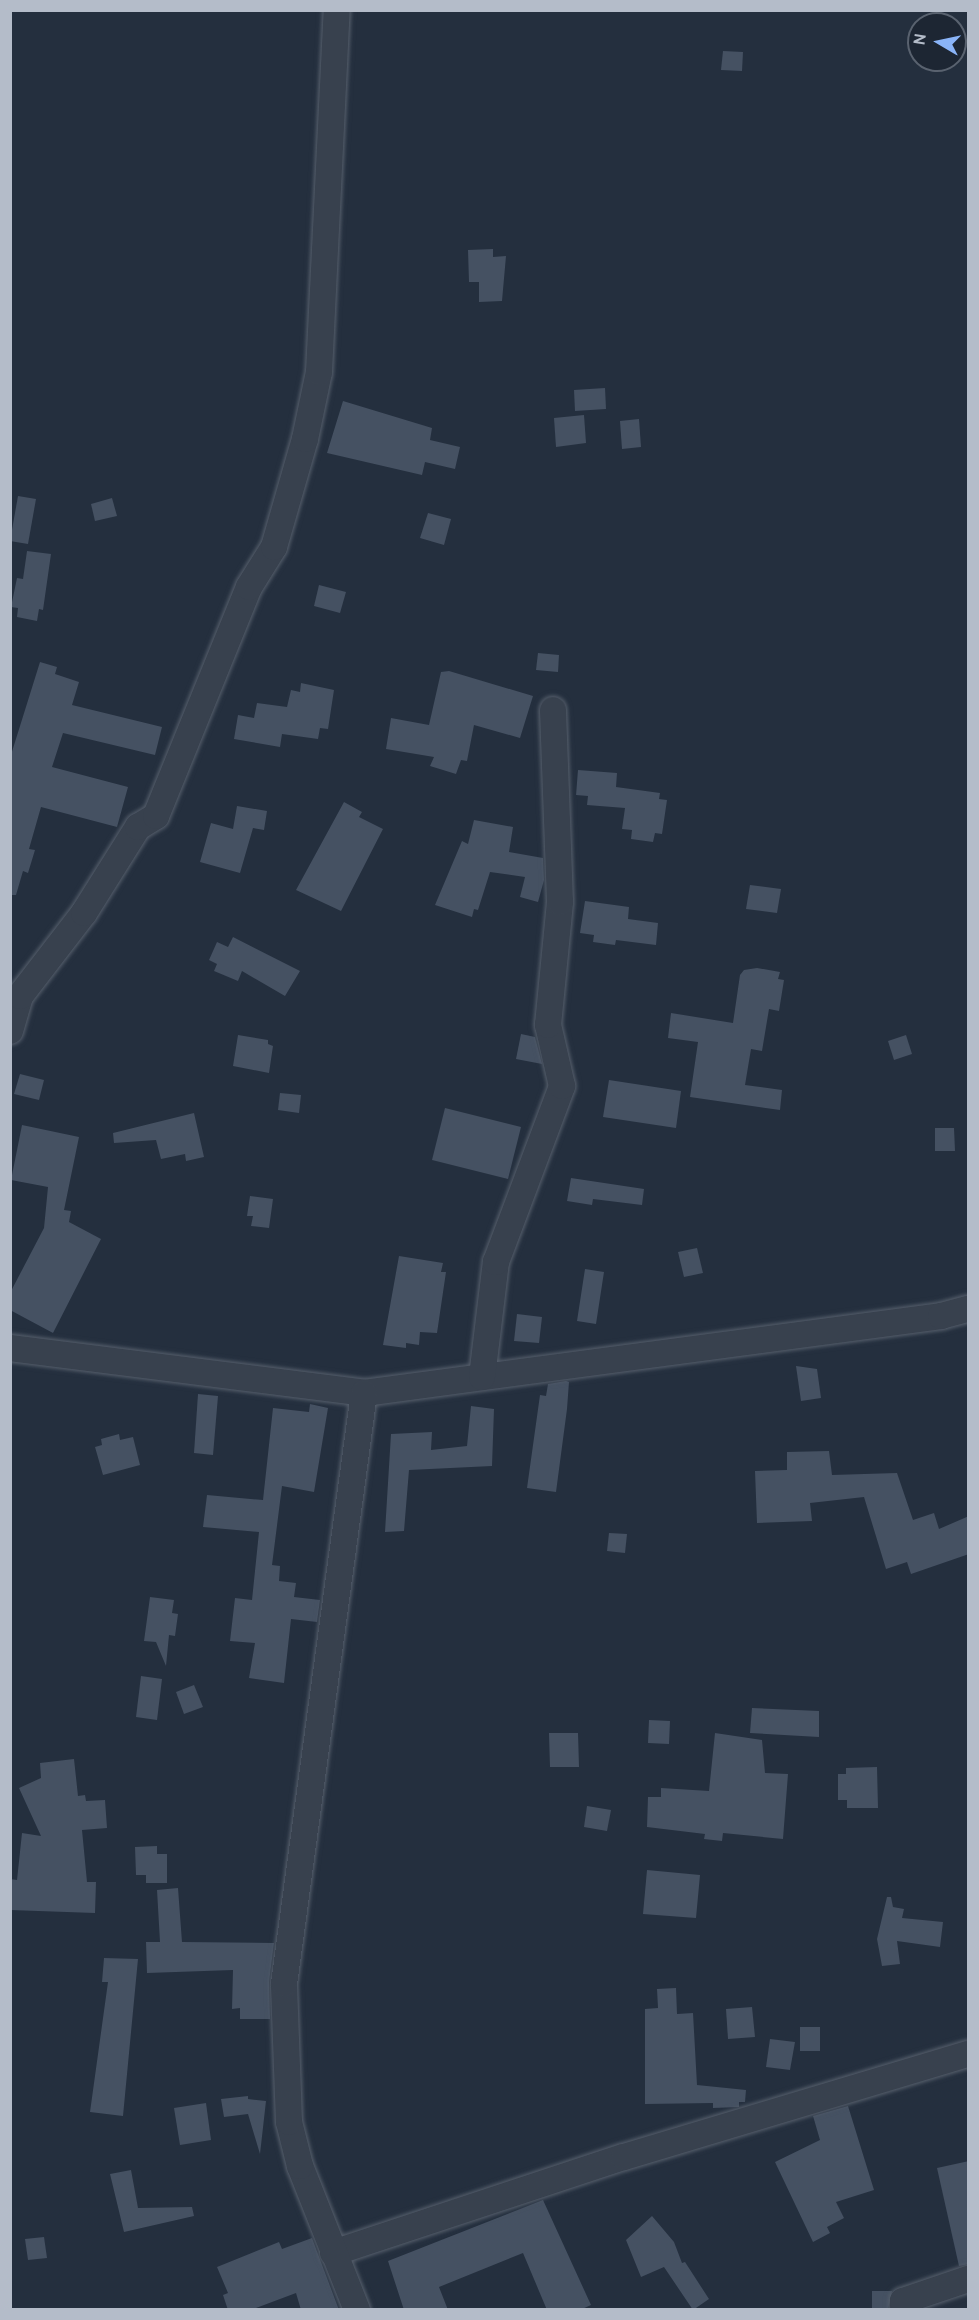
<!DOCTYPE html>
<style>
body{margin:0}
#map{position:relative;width:979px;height:2320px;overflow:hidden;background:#242f3e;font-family:Overpass,sans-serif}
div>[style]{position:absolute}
.building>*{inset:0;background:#455162}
.roads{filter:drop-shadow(0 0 2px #565f6c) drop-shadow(0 0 2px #565f6c)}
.street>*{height:26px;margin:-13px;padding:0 13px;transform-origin:13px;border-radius:13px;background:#38414e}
span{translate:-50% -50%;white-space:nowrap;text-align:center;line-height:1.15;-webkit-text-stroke:5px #1d2633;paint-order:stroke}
.frame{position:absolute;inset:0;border:12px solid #b4bcc9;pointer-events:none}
.north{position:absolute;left:907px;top:12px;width:60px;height:60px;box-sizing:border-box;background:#1d2633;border:2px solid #59626f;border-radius:50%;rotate:279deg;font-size:16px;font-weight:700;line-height:24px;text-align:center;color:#b4bcc9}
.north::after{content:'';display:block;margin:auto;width:21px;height:27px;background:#8ab4f8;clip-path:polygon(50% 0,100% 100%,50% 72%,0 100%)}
</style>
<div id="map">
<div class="building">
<div style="clip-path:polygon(723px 51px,743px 52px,742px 71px,721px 70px)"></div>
<div style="clip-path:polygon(493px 249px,493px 257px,506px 256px,502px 301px,479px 302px,479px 282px,469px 282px,468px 250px)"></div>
<div style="clip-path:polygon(605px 388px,606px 409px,575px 411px,574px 390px)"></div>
<div style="clip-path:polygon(343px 401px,432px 428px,430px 440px,460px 447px,455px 469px,425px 462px,422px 475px,327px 453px)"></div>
<div style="clip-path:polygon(584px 415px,586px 443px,556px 447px,554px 418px)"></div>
<div style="clip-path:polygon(639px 419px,641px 447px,622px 449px,620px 421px)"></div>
<div style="clip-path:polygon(18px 496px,36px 499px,28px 544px,10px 541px)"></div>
<div style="clip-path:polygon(112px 498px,117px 516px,95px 521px,91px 504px)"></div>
<div style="clip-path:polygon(428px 513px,451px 519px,444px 545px,420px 538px)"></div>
<div style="clip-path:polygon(27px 551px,51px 554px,43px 610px,39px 609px,37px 621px,17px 617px,18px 608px,11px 607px,17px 578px,23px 579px)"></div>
<div style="clip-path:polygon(319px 585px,346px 592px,340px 613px,314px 606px)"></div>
<div style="clip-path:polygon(538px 653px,559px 655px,558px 672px,536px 670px)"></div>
<div style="clip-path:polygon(40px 662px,57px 667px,55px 674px,79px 682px,72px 705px,162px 727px,155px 755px,63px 733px,52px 767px,128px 787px,117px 827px,41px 807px,29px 849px,35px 850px,28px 873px,23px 871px,16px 895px,10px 895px,10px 758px)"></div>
<div style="clip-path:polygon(449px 671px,533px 696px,520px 738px,474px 725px,467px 761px,461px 760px,456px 774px,430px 766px,434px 757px,386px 749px,391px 718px,429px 725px,441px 672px)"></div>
<div style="clip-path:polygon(301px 683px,334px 690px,328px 729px,320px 728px,318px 739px,282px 734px,280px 747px,234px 739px,238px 715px,254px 718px,257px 703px,287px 707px,291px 690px,300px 692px)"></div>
<div style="clip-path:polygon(578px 770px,617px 773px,616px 787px,660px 793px,659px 799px,667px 800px,662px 834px,655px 833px,653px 842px,631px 839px,632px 830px,622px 829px,625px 808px,587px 805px,588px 796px,576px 795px)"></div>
<div style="clip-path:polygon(344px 802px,362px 812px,359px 817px,383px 829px,341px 911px,296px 890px)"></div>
<div style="clip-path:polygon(237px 806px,267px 811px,264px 830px,253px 828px,240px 873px,200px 862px,211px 823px,233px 829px)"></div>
<div style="clip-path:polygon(474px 820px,513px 827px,509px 852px,543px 858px,544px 880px,538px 902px,520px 897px,525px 877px,490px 872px,478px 910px,474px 909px,472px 917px,435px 905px,462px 841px,468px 844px)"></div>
<div style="clip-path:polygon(750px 885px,781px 889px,777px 913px,746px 909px)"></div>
<div style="clip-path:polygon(585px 901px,629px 907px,628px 919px,658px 923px,656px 945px,616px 940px,615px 945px,593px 942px,594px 935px,580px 933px)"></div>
<div style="clip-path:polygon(233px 937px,300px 971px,285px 996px,242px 971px,238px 981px,214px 971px,217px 964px,209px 960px,217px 942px,228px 947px)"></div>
<div style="clip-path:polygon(757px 968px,780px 972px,778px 979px,784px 980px,779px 1011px,769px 1009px,762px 1051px,751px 1049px,745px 1085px,782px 1090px,780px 1110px,690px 1097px,698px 1042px,668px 1038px,671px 1013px,733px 1023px,740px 975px,744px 970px)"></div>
<div style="clip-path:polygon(521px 1034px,535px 1037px,542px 1064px,516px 1059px)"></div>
<div style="clip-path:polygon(238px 1035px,268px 1040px,268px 1044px,273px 1046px,269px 1073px,233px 1066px)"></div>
<div style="clip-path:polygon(906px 1035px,912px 1054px,894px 1060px,888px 1041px)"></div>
<div style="clip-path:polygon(20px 1074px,44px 1080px,39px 1100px,14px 1094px)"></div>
<div style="clip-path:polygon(609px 1080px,681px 1091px,676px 1128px,603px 1117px)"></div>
<div style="clip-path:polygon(280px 1093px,301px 1095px,299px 1113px,278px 1110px)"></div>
<div style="clip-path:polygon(445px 1108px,521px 1127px,508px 1179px,432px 1160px)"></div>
<div style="clip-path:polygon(194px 1113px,204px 1157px,186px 1161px,185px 1154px,161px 1159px,156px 1140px,114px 1143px,113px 1133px)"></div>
<div style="clip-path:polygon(22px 1125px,79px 1137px,64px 1210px,71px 1211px,69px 1222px,101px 1239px,53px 1333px,10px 1310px,10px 1293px,44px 1228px,48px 1187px,11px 1180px)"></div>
<div style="clip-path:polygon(935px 1128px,954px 1128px,955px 1151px,935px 1151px)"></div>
<div style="clip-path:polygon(571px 1178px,644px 1189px,642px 1205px,593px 1199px,592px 1205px,567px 1201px)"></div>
<div style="clip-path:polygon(250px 1196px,273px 1199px,269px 1228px,251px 1226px,253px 1216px,247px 1216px)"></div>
<div style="clip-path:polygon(697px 1248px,703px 1273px,684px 1277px,678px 1252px)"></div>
<div style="clip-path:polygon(399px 1256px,443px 1263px,441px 1272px,446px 1272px,437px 1333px,420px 1332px,419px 1345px,406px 1343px,406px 1348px,383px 1345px)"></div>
<div style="clip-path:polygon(585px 1269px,604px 1272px,596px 1324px,577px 1321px)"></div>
<div style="clip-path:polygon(517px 1314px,542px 1317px,539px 1343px,514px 1341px)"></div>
<div style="clip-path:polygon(796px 1366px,817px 1369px,821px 1398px,801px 1401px)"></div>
<div style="clip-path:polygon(566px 1381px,569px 1382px,567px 1409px,556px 1492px,527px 1488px,540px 1395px,546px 1396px,548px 1384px)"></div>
<div style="clip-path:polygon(198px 1394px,218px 1396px,213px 1455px,194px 1453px)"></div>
<div style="clip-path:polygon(310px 1404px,328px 1408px,314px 1492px,282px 1486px,272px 1565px,280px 1566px,279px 1581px,296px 1583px,294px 1597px,320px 1600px,317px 1622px,291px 1619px,284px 1683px,249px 1678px,255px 1643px,230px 1641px,235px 1598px,252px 1600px,259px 1532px,203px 1527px,207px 1495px,263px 1500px,273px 1408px,309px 1412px)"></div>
<div style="clip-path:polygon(471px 1406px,494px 1409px,492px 1466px,409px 1470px,404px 1531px,385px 1532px,391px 1434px,432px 1432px,431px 1450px,467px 1446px)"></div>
<div style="clip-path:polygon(119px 1434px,120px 1440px,133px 1437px,140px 1465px,103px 1475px,95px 1447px,102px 1445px,101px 1439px)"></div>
<div style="clip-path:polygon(829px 1451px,832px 1475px,897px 1473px,913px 1520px,934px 1513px,939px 1529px,969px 1516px,969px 1554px,911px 1574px,907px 1562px,886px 1569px,864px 1497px,810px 1503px,812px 1521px,757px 1523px,755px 1471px,787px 1470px,787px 1452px)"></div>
<div style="clip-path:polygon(609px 1533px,627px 1534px,625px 1553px,607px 1551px)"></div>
<div style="clip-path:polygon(150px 1597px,174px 1600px,172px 1613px,178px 1614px,175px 1636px,169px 1635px,166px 1666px,156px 1642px,144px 1641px)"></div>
<div style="clip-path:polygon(141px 1676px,162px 1679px,157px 1720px,136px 1717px)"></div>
<div style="clip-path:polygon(194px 1685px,203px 1707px,184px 1714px,176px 1692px)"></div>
<div style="clip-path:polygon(752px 1708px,819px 1711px,819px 1737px,750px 1733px)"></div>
<div style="clip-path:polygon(649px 1720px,670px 1721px,669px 1744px,648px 1743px)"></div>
<div style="clip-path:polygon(549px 1733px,578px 1733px,579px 1767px,550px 1767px)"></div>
<div style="clip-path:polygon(715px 1733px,762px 1740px,765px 1773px,788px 1774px,783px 1839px,723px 1833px,722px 1841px,704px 1839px,705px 1834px,647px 1827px,648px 1797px,661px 1797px,661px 1788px,709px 1791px)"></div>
<div style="clip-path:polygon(74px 1759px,78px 1796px,85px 1795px,86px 1801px,105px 1800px,107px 1828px,82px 1830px,87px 1882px,96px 1882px,95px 1913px,10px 1910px,10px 1879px,17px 1880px,22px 1833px,41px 1836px,19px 1788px,41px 1778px,40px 1763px)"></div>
<div style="clip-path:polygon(877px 1767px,878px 1808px,847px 1808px,847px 1800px,838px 1800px,838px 1774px,846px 1774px,846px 1768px)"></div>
<div style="clip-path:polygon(587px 1806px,611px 1810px,607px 1831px,584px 1827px)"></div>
<div style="clip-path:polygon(157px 1846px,157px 1854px,167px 1854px,167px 1883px,146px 1883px,146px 1875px,136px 1875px,135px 1847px)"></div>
<div style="clip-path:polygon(647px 1870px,700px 1875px,696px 1918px,643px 1914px)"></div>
<div style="clip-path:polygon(178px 1888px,182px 1942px,274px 1943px,269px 1982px,270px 2019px,240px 2019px,240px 2008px,232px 2009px,233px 1970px,147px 1973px,146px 1942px,160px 1942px,157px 1890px)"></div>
<div style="clip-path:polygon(887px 1897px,891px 1897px,893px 1907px,904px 1909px,902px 1918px,943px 1922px,940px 1947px,897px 1941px,900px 1964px,882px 1966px,877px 1939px)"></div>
<div style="clip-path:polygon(104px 1958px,138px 1959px,123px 2116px,90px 2112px,108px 1982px,102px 1982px)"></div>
<div style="clip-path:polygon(676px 1988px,677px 2014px,693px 2013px,697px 2085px,746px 2090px,745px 2102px,739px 2102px,739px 2107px,713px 2108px,713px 2103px,645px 2104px,645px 2009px,658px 2008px,657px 1989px)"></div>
<div style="clip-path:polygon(752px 2007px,755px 2037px,728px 2039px,726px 2009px)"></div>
<div style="clip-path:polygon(800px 2027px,820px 2027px,820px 2051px,800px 2051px)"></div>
<div style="clip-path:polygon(770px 2039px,795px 2042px,790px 2070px,766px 2067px)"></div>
<div style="clip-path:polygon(248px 2096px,248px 2099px,266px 2101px,260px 2154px,248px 2114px,224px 2117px,221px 2099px)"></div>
<div style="clip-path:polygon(206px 2103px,211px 2140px,180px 2145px,174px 2108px)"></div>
<div style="clip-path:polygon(848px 2106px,874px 2190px,836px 2202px,844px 2218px,827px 2227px,830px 2233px,813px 2242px,775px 2162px,820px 2140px,813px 2116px)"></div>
<div style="clip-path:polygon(969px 2161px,969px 2264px,959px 2266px,937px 2168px)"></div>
<div style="clip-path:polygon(131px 2170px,138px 2208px,192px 2207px,194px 2216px,124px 2232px,110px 2174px)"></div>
<div style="clip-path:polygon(543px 2200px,591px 2305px,580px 2310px,547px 2310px,523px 2253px,439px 2287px,448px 2310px,404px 2310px,388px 2261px)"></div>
<div style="clip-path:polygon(652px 2216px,674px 2242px,682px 2263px,685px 2262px,709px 2299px,693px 2310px,664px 2267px,641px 2277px,626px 2240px)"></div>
<div style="clip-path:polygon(44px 2237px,47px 2258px,28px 2260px,25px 2239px)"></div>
<div style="clip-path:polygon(312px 2238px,339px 2310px,301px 2310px,296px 2293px,251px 2310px,228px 2310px,223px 2295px,228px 2293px,217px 2267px,279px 2242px,282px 2249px)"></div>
<div style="clip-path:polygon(872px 2291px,892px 2291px,888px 2310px,872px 2310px)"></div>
</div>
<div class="roads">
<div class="street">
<div style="left:10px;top:1031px;width:36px;rotate:-74deg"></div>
<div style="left:20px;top:996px;width:105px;rotate:-52.4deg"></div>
<div style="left:84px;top:913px;width:102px;rotate:-57.9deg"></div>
<div style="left:138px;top:827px;width:21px;rotate:-31deg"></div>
<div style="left:156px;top:816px;width:247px;rotate:-67.9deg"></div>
<div style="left:249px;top:587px;width:47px;rotate:-58deg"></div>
<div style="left:274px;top:547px;width:112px;rotate:-74deg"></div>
<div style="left:305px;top:439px;width:68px;rotate:-78.2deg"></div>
<div style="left:319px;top:372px;width:362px;rotate:-87.2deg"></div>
<div style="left:10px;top:1348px;width:357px;rotate:7.2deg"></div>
<div style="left:364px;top:1393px;width:582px;rotate:-7.6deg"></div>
<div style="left:941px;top:1316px;width:28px;rotate:-15deg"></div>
<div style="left:482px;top:1377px;width:116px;rotate:-83.1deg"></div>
<div style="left:496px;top:1262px;width:188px;rotate:-69.4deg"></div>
<div style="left:562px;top:1086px;width:63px;rotate:-102.9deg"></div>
<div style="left:548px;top:1025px;width:124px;rotate:-84.4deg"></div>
<div style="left:560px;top:902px;width:192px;rotate:-92.1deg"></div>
<div style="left:333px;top:2253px;width:306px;rotate:-18.3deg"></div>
<div style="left:624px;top:2157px;width:359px;rotate:-16.7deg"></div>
<div style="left:357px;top:2310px;width:155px;rotate:-111.6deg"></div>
<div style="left:300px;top:2166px;width:45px;rotate:-104deg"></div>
<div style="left:289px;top:2122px;width:138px;rotate:-92.1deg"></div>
<div style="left:284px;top:1984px;width:596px;rotate:-82.29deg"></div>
<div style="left:903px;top:2310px;width:9px;rotate:-90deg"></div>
<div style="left:903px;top:2301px;width:69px;rotate:-18.7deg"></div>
</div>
</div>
<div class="frame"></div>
<div class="north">N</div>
</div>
